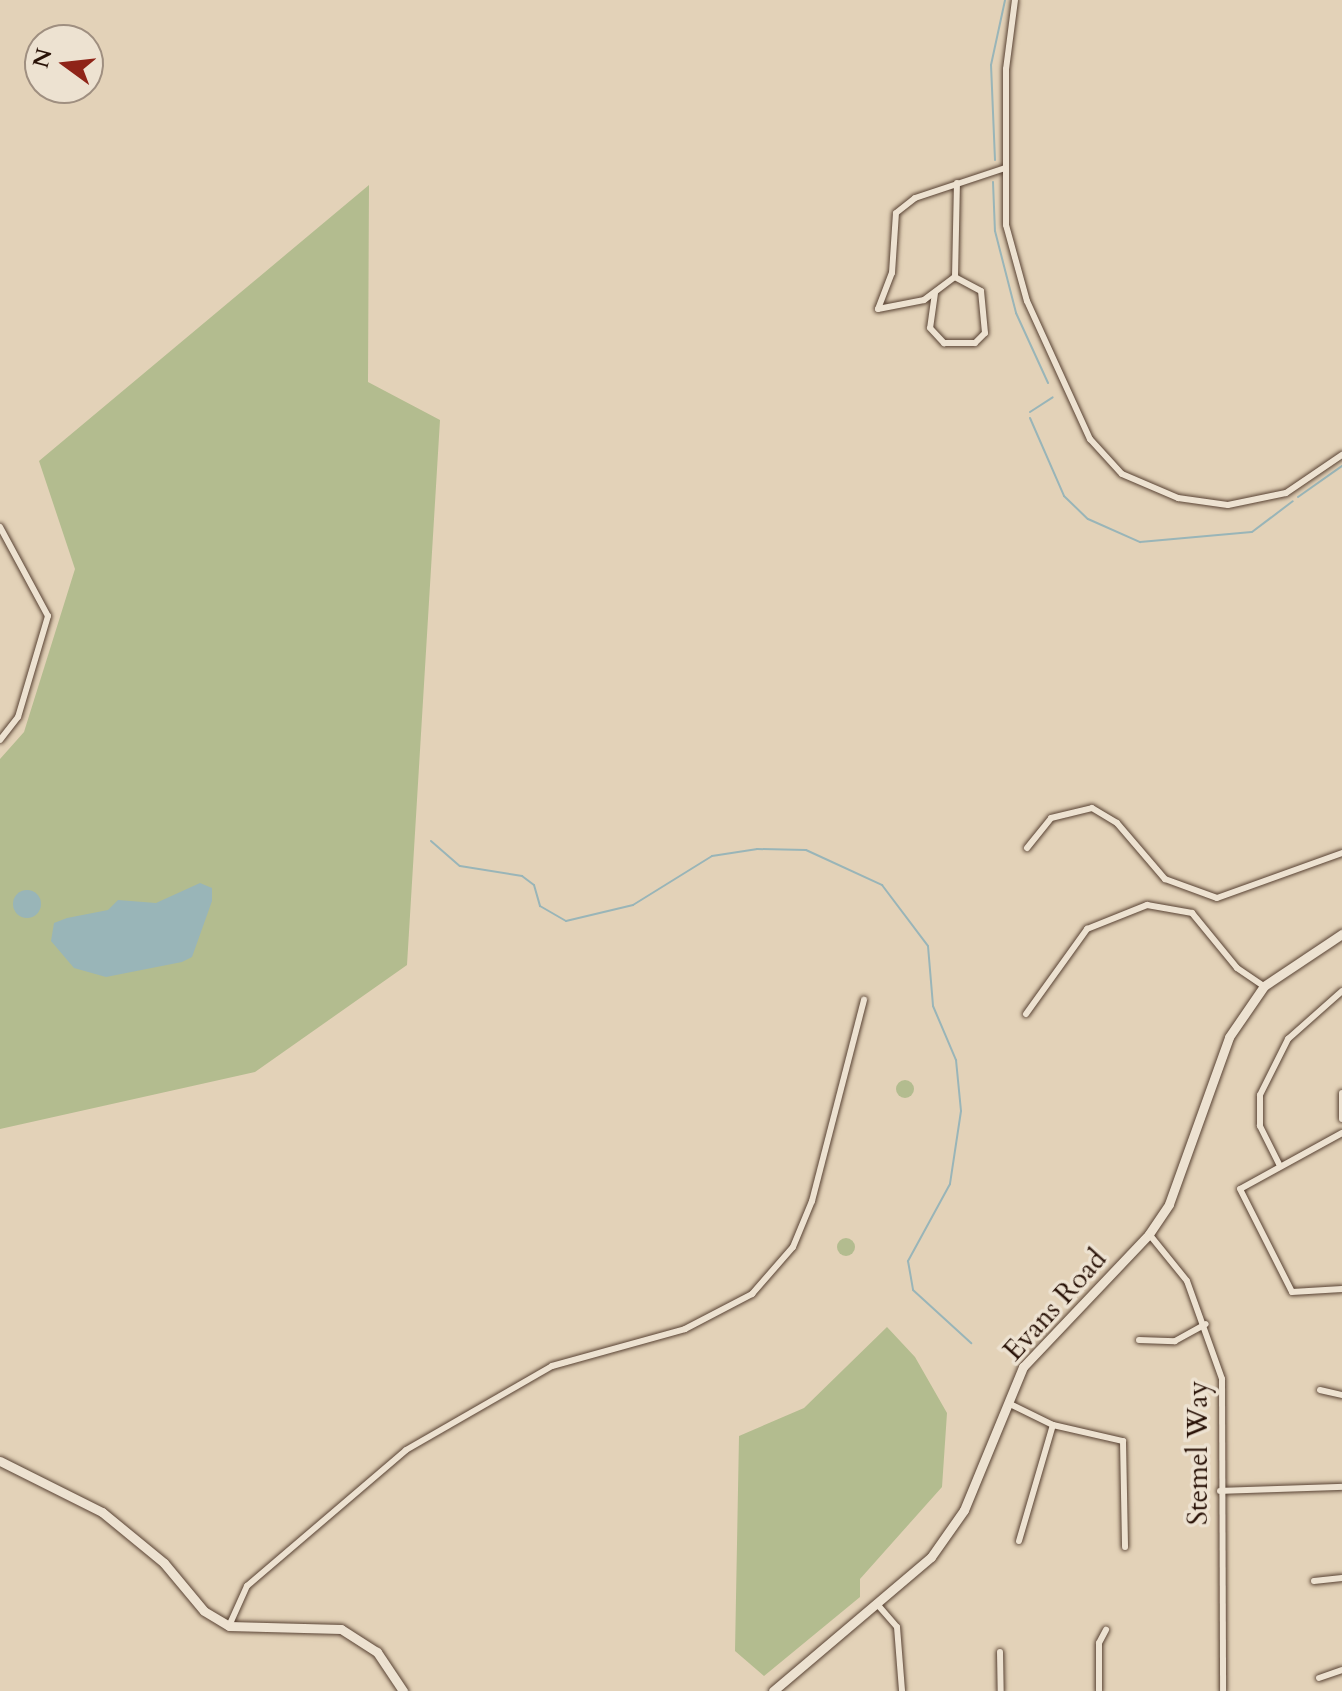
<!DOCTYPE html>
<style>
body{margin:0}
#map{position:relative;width:1342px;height:1691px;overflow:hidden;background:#e3d2b8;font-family:Cardo,serif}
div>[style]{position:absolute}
.green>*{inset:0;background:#b3bc8f}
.round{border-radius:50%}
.water>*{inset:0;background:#99b5b8}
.stream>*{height:2px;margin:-1px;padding:0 1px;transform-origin:1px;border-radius:1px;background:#99b5b8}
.roads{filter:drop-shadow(0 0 2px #584233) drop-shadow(0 0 2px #584233)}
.street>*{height:6px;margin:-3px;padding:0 3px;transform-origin:3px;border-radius:3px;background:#ede2d1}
.secondary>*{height:9px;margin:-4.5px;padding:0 4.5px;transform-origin:4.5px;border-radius:4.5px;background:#ede2d1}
span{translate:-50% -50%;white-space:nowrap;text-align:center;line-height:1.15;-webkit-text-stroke:7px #ede2d1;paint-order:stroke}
.street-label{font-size:28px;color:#291207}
.north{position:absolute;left:24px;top:24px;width:80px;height:80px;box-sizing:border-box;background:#ede2d1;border:2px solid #9f8f80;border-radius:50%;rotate:285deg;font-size:22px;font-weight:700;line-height:32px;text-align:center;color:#291207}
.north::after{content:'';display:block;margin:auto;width:28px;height:36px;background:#8f2418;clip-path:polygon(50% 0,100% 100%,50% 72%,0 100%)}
</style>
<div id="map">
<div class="green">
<div style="clip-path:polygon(369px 185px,368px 382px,440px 420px,407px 965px,255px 1072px,0 1129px,0 759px,24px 732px,75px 569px,39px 461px)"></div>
<div class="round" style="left:896px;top:1080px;width:18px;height:18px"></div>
<div class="round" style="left:837px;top:1238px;width:18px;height:18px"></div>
<div style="clip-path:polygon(887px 1327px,915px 1357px,947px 1413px,942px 1487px,860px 1579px,860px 1597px,764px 1676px,735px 1651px,739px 1436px,804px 1408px)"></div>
</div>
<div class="water">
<div style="clip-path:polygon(200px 883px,212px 888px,212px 901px,192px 957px,182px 962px,106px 977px,74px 968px,51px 941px,54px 923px,67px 918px,108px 910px,118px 900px,156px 903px)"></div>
<div class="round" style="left:13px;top:890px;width:28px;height:28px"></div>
</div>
<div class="stream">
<div style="left:995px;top:160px;width:95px;rotate:-92.4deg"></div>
<div style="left:991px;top:65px;width:66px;rotate:-77.8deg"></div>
<div style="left:993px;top:182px;width:49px;rotate:87.7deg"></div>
<div style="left:995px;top:231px;width:85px;rotate:75.6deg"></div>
<div style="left:1016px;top:313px;width:77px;rotate:65.4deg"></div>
<div style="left:1030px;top:412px;width:27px;rotate:-33deg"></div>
<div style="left:1030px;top:418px;width:85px;rotate:66.4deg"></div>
<div style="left:1064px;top:496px;width:33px;rotate:44deg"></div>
<div style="left:1088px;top:519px;width:57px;rotate:23.9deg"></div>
<div style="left:1140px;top:542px;width:112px;rotate:-5.1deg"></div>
<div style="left:1252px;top:532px;width:51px;rotate:-37.1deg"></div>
<div style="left:1298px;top:497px;width:54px;rotate:-35.2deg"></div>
<div style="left:431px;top:841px;width:38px;rotate:41deg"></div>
<div style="left:460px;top:866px;width:63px;rotate:9.2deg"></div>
<div style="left:522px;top:876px;width:15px;rotate:37deg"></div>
<div style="left:534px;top:885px;width:22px;rotate:74deg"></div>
<div style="left:540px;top:906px;width:30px;rotate:30deg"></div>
<div style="left:566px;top:921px;width:69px;rotate:-13.4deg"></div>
<div style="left:633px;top:905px;width:93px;rotate:-31.8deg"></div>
<div style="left:712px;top:856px;width:46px;rotate:-8.8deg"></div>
<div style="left:757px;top:849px;width:49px;rotate:1.2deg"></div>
<div style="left:806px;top:850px;width:84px;rotate:24.7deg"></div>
<div style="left:882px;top:885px;width:76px;rotate:53deg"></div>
<div style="left:928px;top:946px;width:60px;rotate:85.2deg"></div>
<div style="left:933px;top:1006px;width:59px;rotate:66.9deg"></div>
<div style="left:956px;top:1060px;width:51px;rotate:84.4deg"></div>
<div style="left:961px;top:1111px;width:74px;rotate:98.6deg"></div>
<div style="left:950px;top:1184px;width:88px;rotate:118.6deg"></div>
<div style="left:908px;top:1261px;width:29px;rotate:80deg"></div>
<div style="left:913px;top:1290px;width:79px;rotate:42.4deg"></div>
</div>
<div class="roads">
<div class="street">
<div style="left:1015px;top:0;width:70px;rotate:97.4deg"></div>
<div style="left:1006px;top:69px;width:156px;rotate:90deg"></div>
<div style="left:1006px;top:225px;width:79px;rotate:74.6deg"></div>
<div style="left:1027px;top:301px;width:152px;rotate:65.5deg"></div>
<div style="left:1090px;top:439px;width:47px;rotate:47.6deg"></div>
<div style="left:1122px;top:474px;width:61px;rotate:23.2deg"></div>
<div style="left:1178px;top:498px;width:50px;rotate:8deg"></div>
<div style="left:1228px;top:505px;width:59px;rotate:-11.7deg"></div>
<div style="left:1286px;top:493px;width:68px;rotate:-34.2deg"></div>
<div style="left:935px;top:293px;width:35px;rotate:98deg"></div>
<div style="left:930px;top:328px;width:21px;rotate:47deg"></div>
<div style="left:944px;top:343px;width:31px"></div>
<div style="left:975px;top:343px;width:14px;rotate:-45deg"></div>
<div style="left:985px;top:333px;width:42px;rotate:-95.4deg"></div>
<div style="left:981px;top:291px;width:30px;rotate:-152deg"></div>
<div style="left:878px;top:309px;width:39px;rotate:-69deg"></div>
<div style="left:892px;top:273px;width:60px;rotate:-86.2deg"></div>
<div style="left:896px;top:213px;width:24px;rotate:-38deg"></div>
<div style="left:915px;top:198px;width:95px;rotate:-18.4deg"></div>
<div style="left:878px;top:309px;width:47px;rotate:-11.1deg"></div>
<div style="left:924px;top:300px;width:39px;rotate:-37deg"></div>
<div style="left:955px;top:277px;width:94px;rotate:-88.8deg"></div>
<div style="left:0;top:527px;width:101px;rotate:61.7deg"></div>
<div style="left:48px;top:616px;width:105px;rotate:106.5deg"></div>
<div style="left:18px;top:717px;width:29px;rotate:128deg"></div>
<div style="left:1027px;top:848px;width:38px;rotate:-51deg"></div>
<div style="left:1051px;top:818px;width:42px;rotate:-13.7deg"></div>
<div style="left:1092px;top:808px;width:29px;rotate:31deg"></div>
<div style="left:1117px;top:823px;width:74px;rotate:49.4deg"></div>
<div style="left:1165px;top:879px;width:55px;rotate:20.1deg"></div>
<div style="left:1217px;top:898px;width:133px;rotate:-19.8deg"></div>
<div style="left:1026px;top:1014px;width:105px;rotate:-54.3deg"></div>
<div style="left:1087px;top:929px;width:65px;rotate:-21.8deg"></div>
<div style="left:1147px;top:905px;width:46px;rotate:10.1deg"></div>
<div style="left:1192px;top:913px;width:71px;rotate:50.7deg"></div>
<div style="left:1237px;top:968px;width:32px;rotate:34deg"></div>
<div style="left:1342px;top:1093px;width:26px;rotate:90deg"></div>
<div style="left:1342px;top:1133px;width:116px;rotate:151.2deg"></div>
<div style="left:1240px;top:1189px;width:115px;rotate:63.2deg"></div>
<div style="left:1292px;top:1292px;width:50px;rotate:-3.4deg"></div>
<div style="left:1280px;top:1166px;width:45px;rotate:-116.6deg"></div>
<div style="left:1260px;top:1126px;width:31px;rotate:-90deg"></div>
<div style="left:1260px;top:1095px;width:63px;rotate:-63.4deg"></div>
<div style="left:1288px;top:1039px;width:72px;rotate:-41.6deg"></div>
<div style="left:1149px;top:1234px;width:60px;rotate:51deg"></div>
<div style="left:1187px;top:1281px;width:104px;rotate:70.3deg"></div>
<div style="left:1222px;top:1379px;width:312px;rotate:89.8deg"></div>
<div style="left:1139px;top:1340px;width:36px;rotate:2deg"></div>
<div style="left:1175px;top:1341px;width:35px;rotate:-29deg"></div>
<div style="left:1320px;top:1390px;width:23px;rotate:13deg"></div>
<div style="left:1008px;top:1403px;width:50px;rotate:26.1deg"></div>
<div style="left:1053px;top:1425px;width:72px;rotate:12.9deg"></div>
<div style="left:1123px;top:1441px;width:106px;rotate:88.9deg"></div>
<div style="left:1220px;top:1491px;width:122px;rotate:-1.9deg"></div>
<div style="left:1019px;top:1541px;width:121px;rotate:-73.7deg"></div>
<div style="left:1314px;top:1581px;width:28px;rotate:-6deg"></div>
<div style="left:877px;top:1604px;width:30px;rotate:49deg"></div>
<div style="left:897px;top:1627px;width:64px;rotate:85.5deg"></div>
<div style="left:229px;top:1626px;width:44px;rotate:-65.8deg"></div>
<div style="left:247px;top:1586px;width:209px;rotate:-40.5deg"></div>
<div style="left:406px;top:1450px;width:168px;rotate:-29.9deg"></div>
<div style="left:552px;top:1366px;width:138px;rotate:-15.5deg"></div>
<div style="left:685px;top:1329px;width:76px;rotate:-27.6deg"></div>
<div style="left:752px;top:1294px;width:62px;rotate:-48.9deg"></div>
<div style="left:793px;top:1247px;width:50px;rotate:-67.6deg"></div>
<div style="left:812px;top:1201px;width:208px;rotate:-75.5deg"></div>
<div style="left:1000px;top:1652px;width:39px;rotate:89deg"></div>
<div style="left:1319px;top:1678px;width:24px;rotate:-19deg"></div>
<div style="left:1099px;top:1691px;width:48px;rotate:-90deg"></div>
<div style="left:1099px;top:1643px;width:15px;rotate:-62deg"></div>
</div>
<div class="secondary">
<div style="left:0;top:1461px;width:114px;rotate:26.6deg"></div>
<div style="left:102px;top:1512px;width:80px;rotate:39.4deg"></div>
<div style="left:164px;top:1563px;width:62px;rotate:50.2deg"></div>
<div style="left:204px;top:1611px;width:29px;rotate:31deg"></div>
<div style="left:229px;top:1626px;width:112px;rotate:1.5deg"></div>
<div style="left:341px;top:1629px;width:43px;rotate:32.6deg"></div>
<div style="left:377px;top:1652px;width:47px;rotate:56.3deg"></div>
<div style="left:773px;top:1691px;width:207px;rotate:-40.3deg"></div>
<div style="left:931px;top:1557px;width:57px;rotate:-54.9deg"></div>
<div style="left:964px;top:1510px;width:155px;rotate:-67.6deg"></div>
<div style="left:1023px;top:1367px;width:183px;rotate:-46.5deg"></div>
<div style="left:1149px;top:1234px;width:36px;rotate:-56deg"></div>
<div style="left:1169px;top:1204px;width:177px;rotate:-70.2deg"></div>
<div style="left:1229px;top:1037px;width:62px;rotate:-55.5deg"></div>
<div style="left:1264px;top:986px;width:94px;rotate:-33.7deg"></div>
</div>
</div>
<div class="street-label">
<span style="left:1055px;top:1305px;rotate:-48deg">Evans Road</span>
<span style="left:1198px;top:1453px;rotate:-90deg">Stemel Way</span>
</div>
<div class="north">N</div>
</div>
